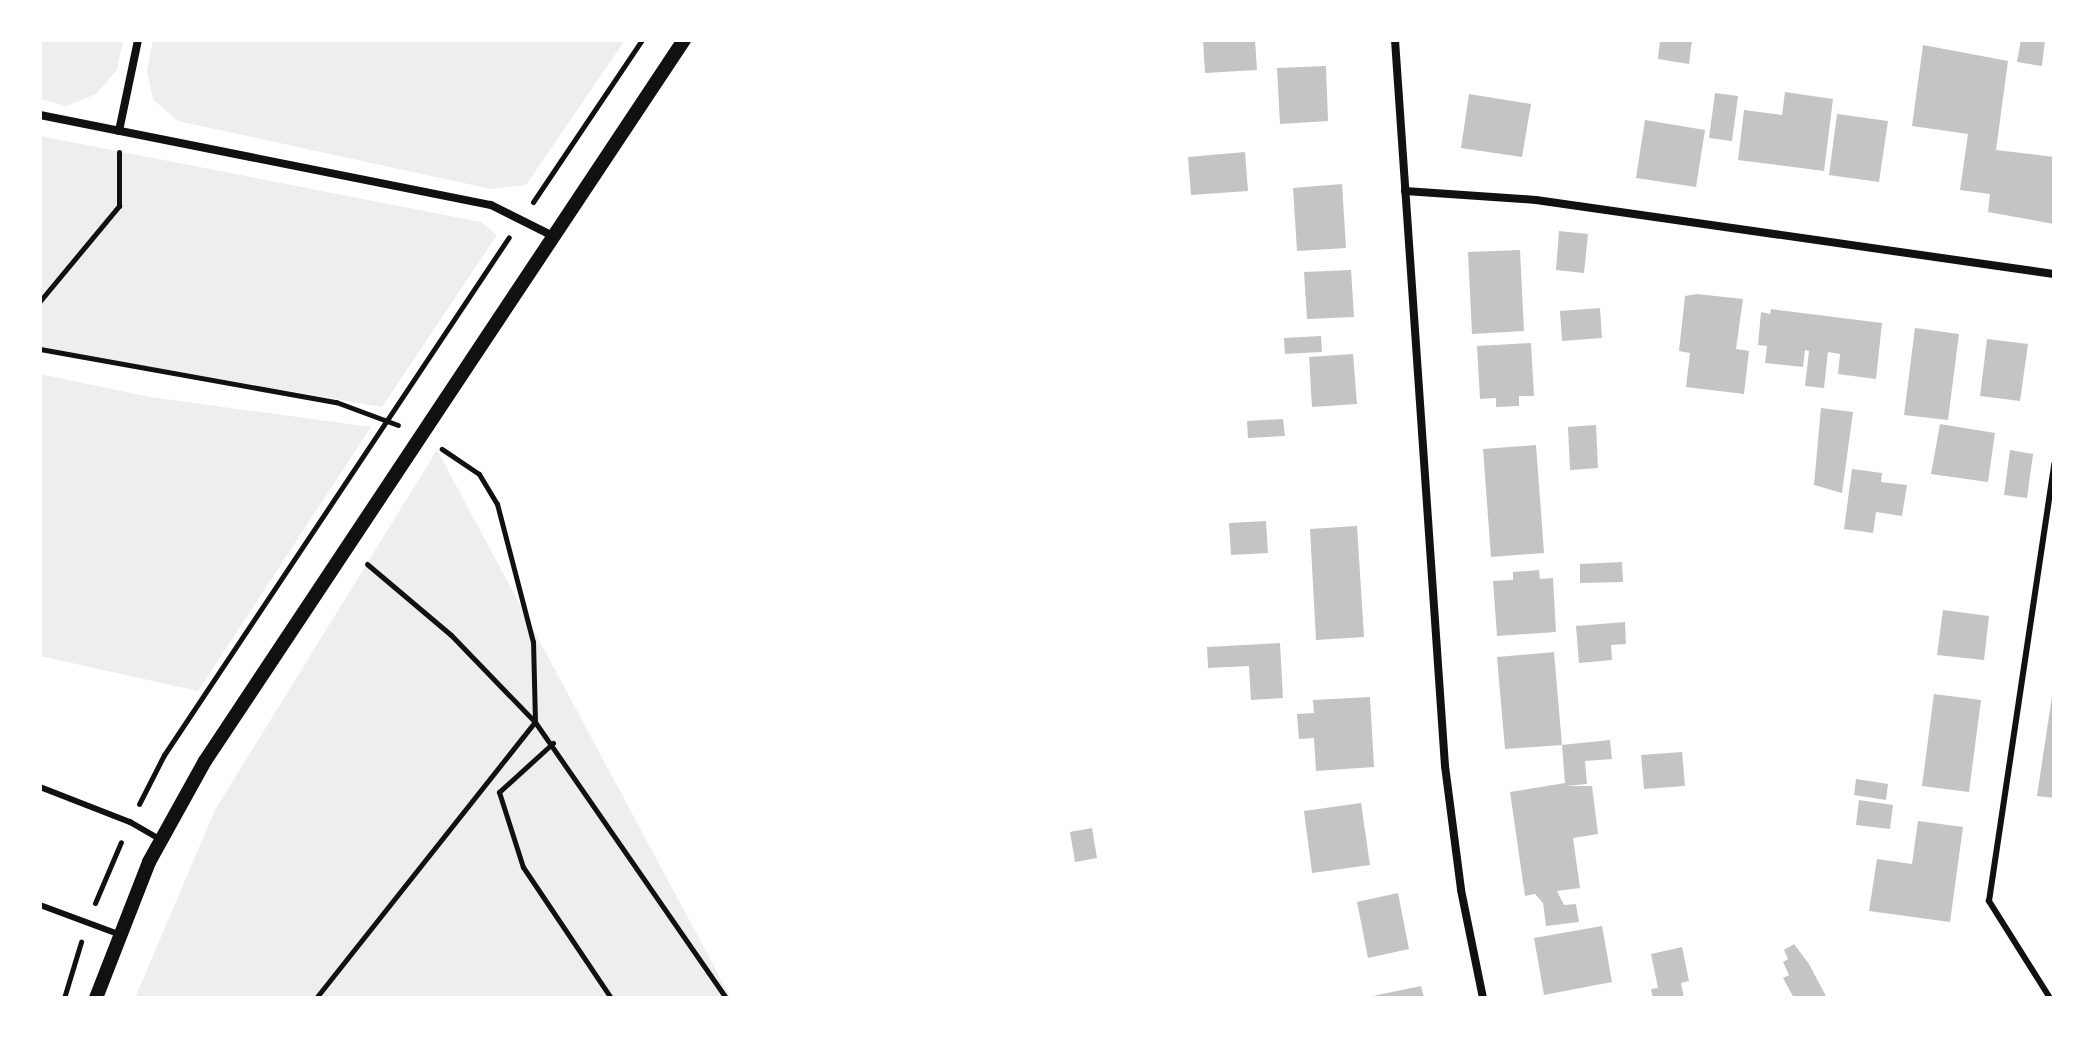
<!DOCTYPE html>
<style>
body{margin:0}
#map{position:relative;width:2094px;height:1038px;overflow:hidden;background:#fff;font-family:"DM Sans",sans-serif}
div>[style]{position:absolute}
.green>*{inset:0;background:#eee}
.building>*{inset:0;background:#c4c4c4}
.path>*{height:5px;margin:-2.5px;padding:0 2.5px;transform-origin:2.5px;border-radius:2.5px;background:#111}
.service>*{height:6px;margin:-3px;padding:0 3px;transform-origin:3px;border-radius:3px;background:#111}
.minor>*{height:8px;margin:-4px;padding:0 4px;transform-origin:4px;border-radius:4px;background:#111}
.tertiary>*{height:14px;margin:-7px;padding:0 7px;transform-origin:7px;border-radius:7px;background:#111}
span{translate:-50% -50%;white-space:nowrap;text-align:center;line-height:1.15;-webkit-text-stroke:7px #fff;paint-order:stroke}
.frame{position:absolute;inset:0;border:42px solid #fff;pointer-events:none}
</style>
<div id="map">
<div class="green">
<div style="clip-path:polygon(40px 40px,123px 40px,117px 70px,96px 94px,67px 106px,40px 99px)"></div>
<div style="clip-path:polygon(153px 40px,625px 40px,526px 185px,491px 189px,178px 121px,153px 99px,147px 70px)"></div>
<div style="clip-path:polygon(40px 136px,481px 222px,497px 235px,382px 407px,40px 348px)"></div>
<div style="clip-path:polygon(40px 374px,150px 397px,371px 427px,198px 691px,40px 656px)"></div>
<div style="clip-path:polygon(437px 450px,731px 998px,135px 998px,215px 810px)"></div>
</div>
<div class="building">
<div style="clip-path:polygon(1203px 40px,1255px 40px,1257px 70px,1205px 73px)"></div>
<div style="clip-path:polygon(1660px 40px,1692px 40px,1689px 64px,1658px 59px)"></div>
<div style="clip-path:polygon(2021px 40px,2045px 40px,2042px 66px,2017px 62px)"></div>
<div style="clip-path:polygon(1923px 45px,2008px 61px,1996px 150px,2054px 157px,2054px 224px,1988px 212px,1990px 194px,1960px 190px,1968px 134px,1912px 126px)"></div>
<div style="clip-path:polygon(1326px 66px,1328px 121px,1280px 124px,1277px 68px)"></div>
<div style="clip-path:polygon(1785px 92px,1833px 99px,1824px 171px,1738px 160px,1744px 110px,1782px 115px)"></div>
<div style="clip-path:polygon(1715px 93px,1738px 96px,1732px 141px,1709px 138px)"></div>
<div style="clip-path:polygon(1469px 94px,1531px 104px,1522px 157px,1461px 148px)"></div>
<div style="clip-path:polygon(1837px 114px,1888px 121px,1879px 182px,1829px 175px)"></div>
<div style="clip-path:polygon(1645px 120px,1705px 130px,1696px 187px,1636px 178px)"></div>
<div style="clip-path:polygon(1245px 152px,1248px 191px,1191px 195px,1188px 157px)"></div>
<div style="clip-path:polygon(1342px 184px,1346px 248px,1297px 251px,1293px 188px)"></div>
<div style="clip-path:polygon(1559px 231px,1588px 234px,1584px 273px,1556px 270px)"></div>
<div style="clip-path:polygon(1520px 250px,1524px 331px,1472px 334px,1468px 252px)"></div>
<div style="clip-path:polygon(1351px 270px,1354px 317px,1307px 319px,1304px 272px)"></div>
<div style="clip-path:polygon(1697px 294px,1743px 299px,1736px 349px,1749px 351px,1744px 394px,1686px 387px,1690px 353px,1679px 351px,1685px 296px)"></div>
<div style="clip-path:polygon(1600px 308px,1602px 338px,1562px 341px,1560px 311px)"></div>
<div style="clip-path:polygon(1771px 309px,1882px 323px,1876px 379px,1838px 374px,1840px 354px,1828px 352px,1824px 388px,1805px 386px,1809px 351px,1805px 350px,1803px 367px,1765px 363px,1767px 346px,1758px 345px,1761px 312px,1770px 314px)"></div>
<div style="clip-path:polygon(1915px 328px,1959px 334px,1948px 420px,1904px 415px)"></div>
<div style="clip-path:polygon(1321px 336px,1322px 352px,1285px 354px,1284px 338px)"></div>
<div style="clip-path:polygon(1987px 339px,2028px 344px,2020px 401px,1980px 396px)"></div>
<div style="clip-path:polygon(1531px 343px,1534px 396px,1519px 396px,1519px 406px,1496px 407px,1496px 398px,1480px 399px,1477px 346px)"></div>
<div style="clip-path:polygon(1353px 354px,1357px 404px,1312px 407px,1309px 357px)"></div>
<div style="clip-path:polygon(1821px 408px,1853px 412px,1842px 493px,1814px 485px)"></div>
<div style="clip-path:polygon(1283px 419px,1285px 436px,1248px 438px,1247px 421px)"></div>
<div style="clip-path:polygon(1940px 424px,1995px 433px,1988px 482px,1931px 474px)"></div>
<div style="clip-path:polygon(1596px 425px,1598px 468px,1570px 470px,1568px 427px)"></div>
<div style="clip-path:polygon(1536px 445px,1544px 553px,1491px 557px,1483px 449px)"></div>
<div style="clip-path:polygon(2010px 450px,2033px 454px,2027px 498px,2004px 495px)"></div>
<div style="clip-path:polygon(1852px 469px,1882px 473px,1881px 482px,1907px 485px,1902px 516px,1876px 512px,1873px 533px,1844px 529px)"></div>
<div style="clip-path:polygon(1266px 521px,1268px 553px,1231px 555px,1229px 523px)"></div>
<div style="clip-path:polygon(1357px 526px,1364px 637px,1316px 640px,1310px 529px)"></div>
<div style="clip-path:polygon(1622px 562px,1623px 582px,1580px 583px,1580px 564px)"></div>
<div style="clip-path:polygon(1539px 570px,1540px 579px,1553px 578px,1556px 632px,1497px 636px,1493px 581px,1513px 580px,1513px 572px)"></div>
<div style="clip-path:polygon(1943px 610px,1989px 616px,1984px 660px,1937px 655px)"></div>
<div style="clip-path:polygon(1625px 622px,1626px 644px,1611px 645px,1612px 660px,1579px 663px,1576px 626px)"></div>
<div style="clip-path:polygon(1280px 643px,1283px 698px,1251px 700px,1249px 666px,1208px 668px,1207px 647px)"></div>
<div style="clip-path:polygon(1554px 652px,1562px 745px,1505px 749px,1497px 657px)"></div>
<div style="clip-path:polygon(2054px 683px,2054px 798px,2037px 796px)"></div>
<div style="clip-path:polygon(1934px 694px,1981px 700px,1969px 792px,1922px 786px)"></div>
<div style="clip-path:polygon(1370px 697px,1374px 767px,1316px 771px,1314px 738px,1299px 739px,1297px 714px,1314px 713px,1313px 700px)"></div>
<div style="clip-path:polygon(1610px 740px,1612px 759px,1585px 761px,1587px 784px,1566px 786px,1592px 786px,1598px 834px,1573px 838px,1580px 888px,1557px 891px,1564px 905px,1576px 904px,1579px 922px,1546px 926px,1543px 903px,1535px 894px,1525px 896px,1510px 792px,1565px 783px,1562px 745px)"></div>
<div style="clip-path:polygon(1682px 752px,1685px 786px,1644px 789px,1641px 755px)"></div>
<div style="clip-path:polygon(1856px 779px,1888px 784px,1886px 800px,1854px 795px)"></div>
<div style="clip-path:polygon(1859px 800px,1893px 805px,1890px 829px,1856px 825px)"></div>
<div style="clip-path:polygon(1361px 803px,1370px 865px,1312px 873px,1304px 811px)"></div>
<div style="clip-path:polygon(1918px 821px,1963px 827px,1950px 922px,1869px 911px,1877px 859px,1912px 864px)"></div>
<div style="clip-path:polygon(1092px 828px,1097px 858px,1075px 862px,1070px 832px)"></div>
<div style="clip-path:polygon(1398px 893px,1409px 949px,1368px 958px,1357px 902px)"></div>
<div style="clip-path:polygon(1602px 926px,1612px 982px,1544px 995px,1534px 938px)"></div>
<div style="clip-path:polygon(1794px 944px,1809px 964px,1827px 998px,1794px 998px,1783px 978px,1789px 975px,1783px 962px,1788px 959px,1784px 950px)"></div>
<div style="clip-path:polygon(1682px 947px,1689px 981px,1681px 983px,1684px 998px,1653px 998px,1651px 989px,1658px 988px,1651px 954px)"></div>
<div style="clip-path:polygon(1421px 986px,1424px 998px,1368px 998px,1368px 997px)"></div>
</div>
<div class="path">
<div style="left:533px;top:202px;width:195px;rotate:-56.1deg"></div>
<div style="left:40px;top:301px;width:124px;rotate:-50.3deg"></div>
<div style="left:119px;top:206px;width:54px;rotate:-90deg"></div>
<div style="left:40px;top:349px;width:301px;rotate:10.2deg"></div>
<div style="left:336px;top:402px;width:66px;rotate:20.4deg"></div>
<div style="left:367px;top:564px;width:110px;rotate:40.2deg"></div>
<div style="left:451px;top:635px;width:121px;rotate:46deg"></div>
<div style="left:535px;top:722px;width:336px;rotate:55.3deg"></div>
<div style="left:553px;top:743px;width:73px;rotate:137.8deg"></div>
<div style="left:499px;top:792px;width:79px;rotate:72.3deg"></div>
<div style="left:523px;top:867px;width:158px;rotate:56.1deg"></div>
<div style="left:139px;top:804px;width:55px;rotate:-63deg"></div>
<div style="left:164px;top:755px;width:622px;rotate:-56.34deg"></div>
<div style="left:95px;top:903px;width:66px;rotate:-66.9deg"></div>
<div style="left:64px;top:998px;width:59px;rotate:-73.1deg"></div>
<div style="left:316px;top:998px;width:352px;rotate:-51.6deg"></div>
<div style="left:535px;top:722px;width:80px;rotate:-91.4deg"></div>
<div style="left:533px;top:642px;width:143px;rotate:-104.6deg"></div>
<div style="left:497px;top:504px;width:35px;rotate:-121deg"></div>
<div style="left:479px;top:474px;width:45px;rotate:-146deg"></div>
</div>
<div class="service">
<div style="left:40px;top:787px;width:97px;rotate:21.3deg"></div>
<div style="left:130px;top:822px;width:34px;rotate:30deg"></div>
<div style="left:40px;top:905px;width:83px;rotate:20.4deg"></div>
<div style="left:2050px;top:998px;width:115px;rotate:-122.2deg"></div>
<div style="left:1989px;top:901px;width:442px;rotate:-81.5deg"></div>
</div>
<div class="minor">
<div style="left:1395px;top:40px;width:728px;rotate:86.06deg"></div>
<div style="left:1445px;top:766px;width:125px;rotate:82.6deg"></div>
<div style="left:1461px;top:890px;width:110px;rotate:78.5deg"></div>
<div style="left:40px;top:115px;width:460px;rotate:11.3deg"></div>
<div style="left:491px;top:205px;width:69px;rotate:26.6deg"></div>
<div style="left:119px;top:131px;width:93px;rotate:-78.2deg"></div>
<div style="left:1405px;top:191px;width:131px;rotate:3.9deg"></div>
<div style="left:1536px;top:200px;width:523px;rotate:8.13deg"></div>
</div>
<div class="tertiary">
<div style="left:96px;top:998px;width:146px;rotate:-68.7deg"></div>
<div style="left:149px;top:862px;width:115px;rotate:-61deg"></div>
<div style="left:205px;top:761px;width:866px;rotate:-56.4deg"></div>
</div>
<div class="frame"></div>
</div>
